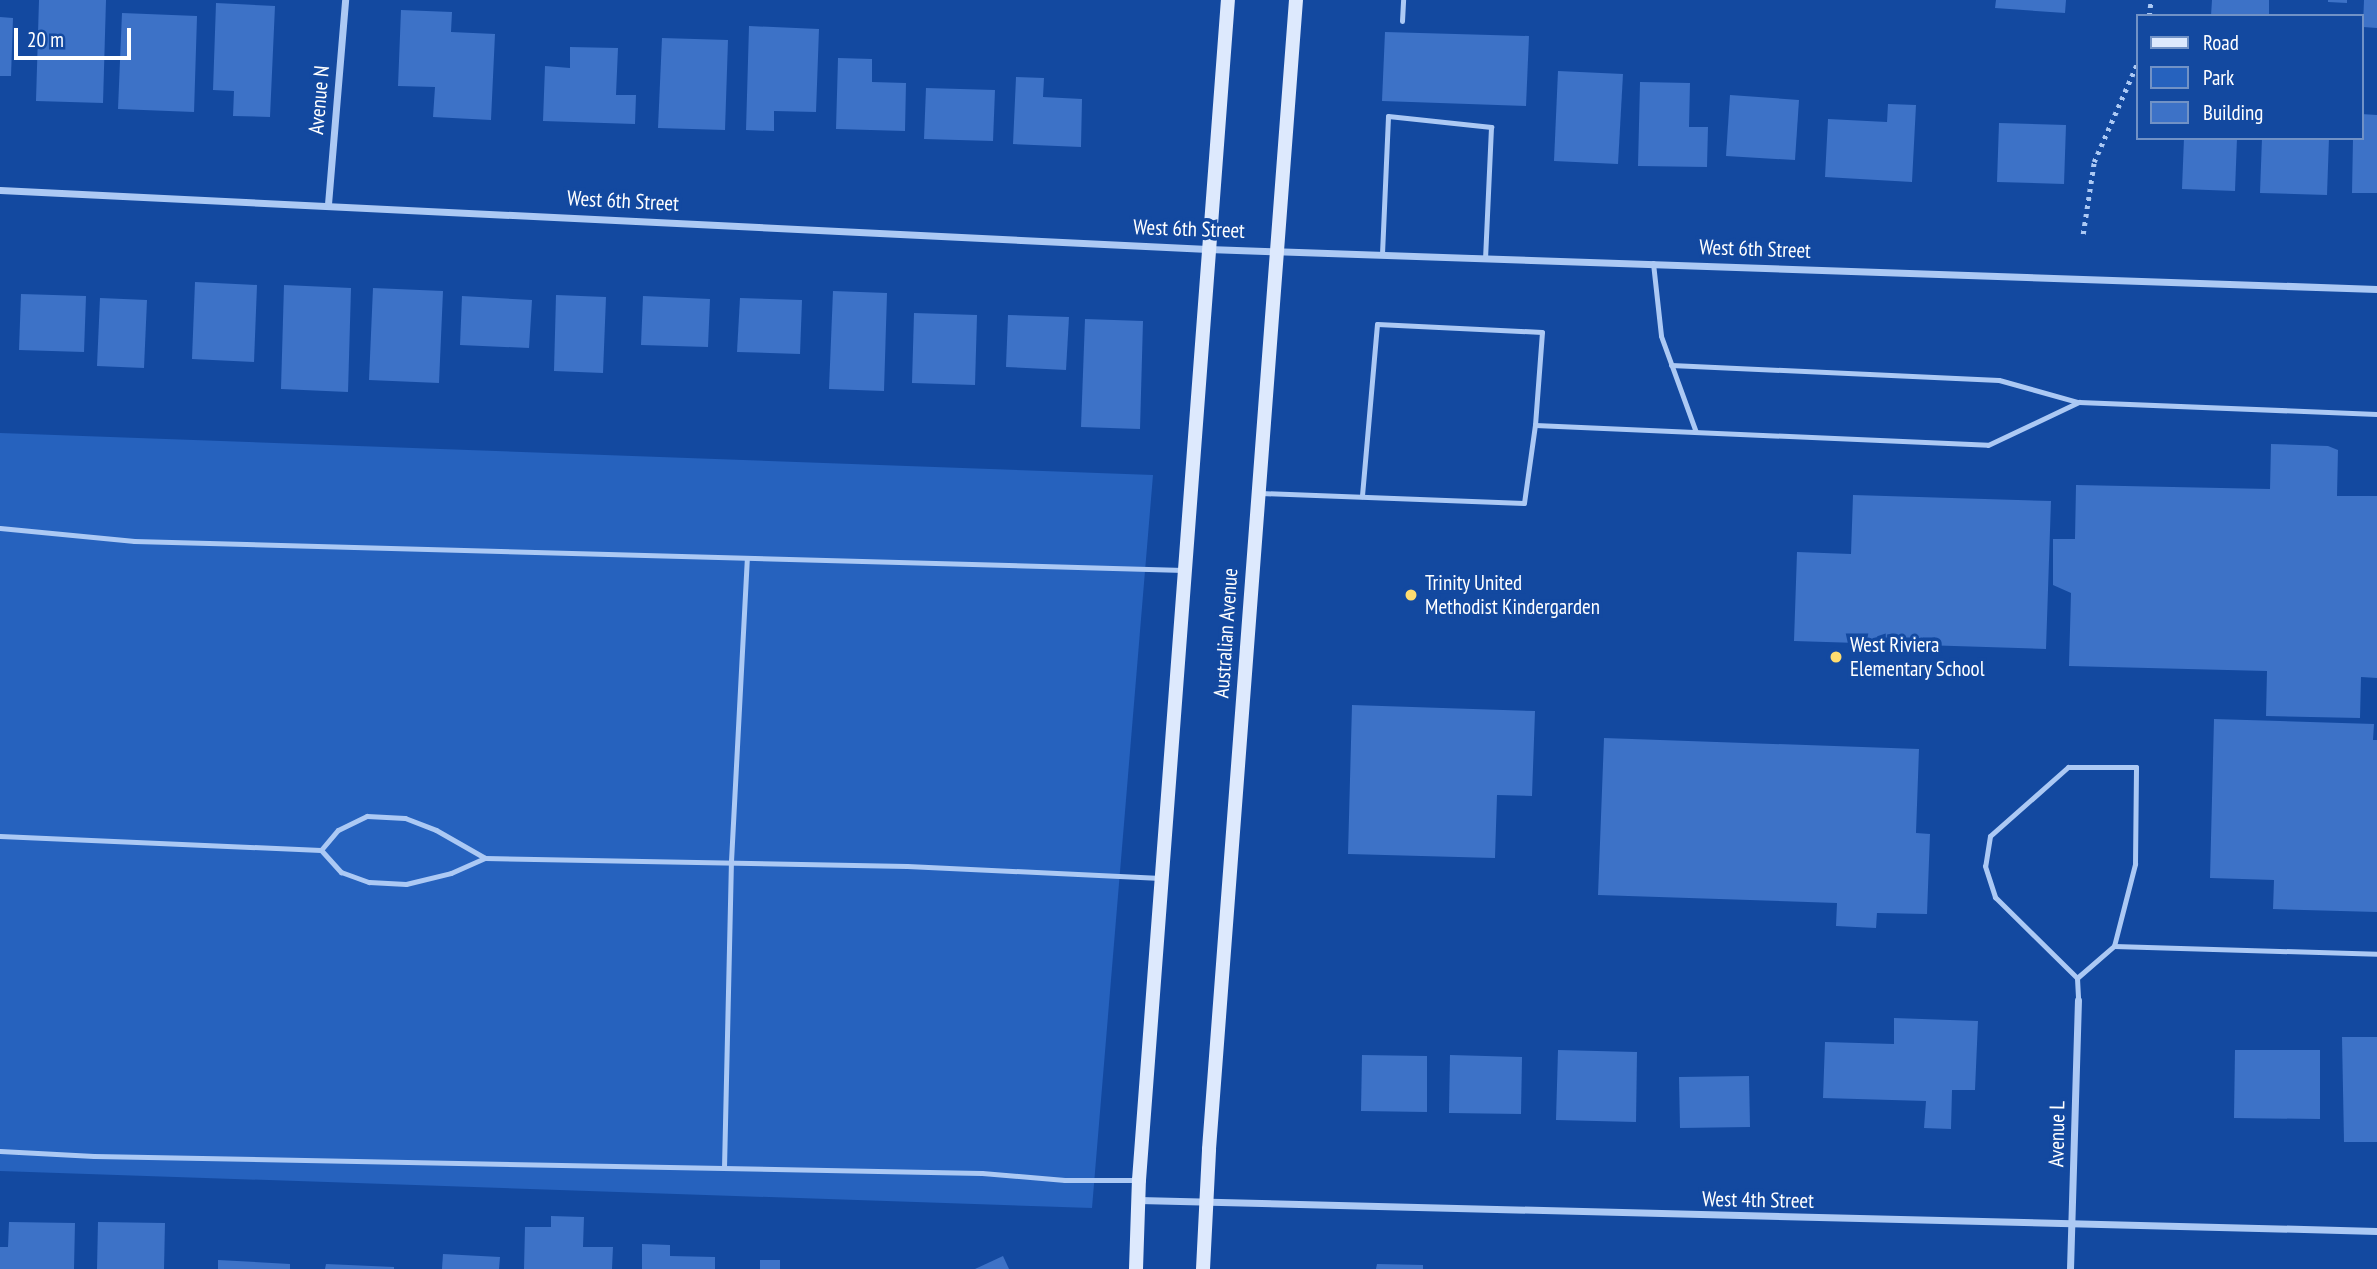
<!DOCTYPE html>
<style>
body{margin:0}
#map{position:relative;width:2377px;height:1269px;overflow:hidden;background:#1349a0;font-family:"PT Sans Narrow",sans-serif}
div>[style]{position:absolute}
.green>*{inset:0;background:#2662be}
.building>*{inset:0;background:#3d72c7}
.path>*{height:4.5px;margin-top:-2.25px;transform-origin:0;background:repeating-linear-gradient(90deg,#acc9f4 0 3.5px,transparent 0 8.5px)}
.lane>*{height:5px;margin:-2.5px;padding:0 2.5px;transform-origin:2.5px;border-radius:2.5px;background:#acc9f4}
.street>*{height:7px;margin:-3.5px;padding:0 3.5px;transform-origin:3.5px;border-radius:3.5px;background:#acc9f4}
.secondary>*{height:14px;margin:-7px;padding:0 7px;transform-origin:7px;border-radius:7px;background:#dde9fd}
.dots>*{width:19px;height:19px;translate:-50% -50%;box-sizing:border-box;border:4px solid #1349a0;border-radius:50%}
span{translate:-50% -50%;white-space:nowrap;text-align:center;line-height:1.15;-webkit-text-stroke:7px #1349a0;paint-order:stroke}
.street-label{font-size:21px;color:#fff}
.poi-label{font-size:21px;color:#fff}
.left{translate:0 -50%;text-align:left}
.legend{position:absolute;left:2136px;top:14px;width:228px;height:126px;box-sizing:border-box;background:#1349a0;border:2px solid #7192c6;margin:0;padding:9px 12px;list-style:none;font-size:21px;color:#fff}
.legend li{display:flex;align-items:center;gap:14px;height:35px}
.legend b{width:35px;border:2px solid #7192c6}
.scale{position:absolute;left:14px;top:28px;width:117px;height:32px;box-sizing:border-box;border:4px solid #fff;border-top:0;padding-left:9px;font-size:21px;line-height:24px;white-space:nowrap;color:#fff;-webkit-text-stroke:5px #1349a0;paint-order:stroke}
</style>
<div id="map">
<div class="green">
<div style="clip-path:polygon(0 433px,1153px 475px,1092px 1208px,0 1171px)"></div>
</div>
<div class="building">
<div style="clip-path:polygon(39px 0,106px 0,103px 103px,36px 101px)"></div>
<div style="clip-path:polygon(1996px 0,2066px 0,2065px 13px,1995px 8px)"></div>
<div style="clip-path:polygon(2212px 0,2269px 0,2269px 16px,2211px 16px)"></div>
<div style="clip-path:polygon(2328px 0,2347px 0,2347px 3px,2328px 2px)"></div>
<div style="clip-path:polygon(2364px 0,2377px 0,2377px 28px,2363px 27px)"></div>
<div style="clip-path:polygon(216px 3px,275px 6px,270px 117px,233px 116px,234px 91px,213px 90px)"></div>
<div style="clip-path:polygon(401px 10px,452px 12px,451px 32px,495px 34px,491px 120px,433px 117px,435px 87px,398px 86px)"></div>
<div style="clip-path:polygon(122px 13px,197px 16px,194px 112px,118px 109px)"></div>
<div style="clip-path:polygon(0 17px,13px 18px,11px 76px,0 76px)"></div>
<div style="clip-path:polygon(749px 26px,819px 29px,816px 112px,774px 111px,774px 131px,746px 130px)"></div>
<div style="clip-path:polygon(1385px 32px,1529px 36px,1526px 106px,1382px 101px)"></div>
<div style="clip-path:polygon(662px 38px,728px 40px,725px 130px,658px 128px)"></div>
<div style="clip-path:polygon(570px 47px,618px 48px,616px 95px,636px 95px,635px 124px,543px 121px,545px 66px,570px 68px)"></div>
<div style="clip-path:polygon(838px 58px,872px 59px,872px 82px,906px 83px,905px 131px,836px 129px)"></div>
<div style="clip-path:polygon(1558px 71px,1623px 74px,1618px 164px,1554px 161px)"></div>
<div style="clip-path:polygon(1016px 77px,1044px 78px,1043px 97px,1082px 99px,1081px 147px,1013px 144px)"></div>
<div style="clip-path:polygon(1640px 82px,1690px 83px,1689px 127px,1708px 127px,1707px 167px,1638px 166px)"></div>
<div style="clip-path:polygon(926px 88px,995px 90px,993px 141px,924px 139px)"></div>
<div style="clip-path:polygon(1730px 95px,1799px 100px,1795px 160px,1726px 156px)"></div>
<div style="clip-path:polygon(1888px 104px,1916px 105px,1912px 182px,1825px 177px,1828px 119px,1887px 122px)"></div>
<div style="clip-path:polygon(2361px 114px,2377px 115px,2377px 193px,2352px 193px,2353px 138px,2361px 138px)"></div>
<div style="clip-path:polygon(1999px 123px,2066px 125px,2064px 184px,1997px 182px)"></div>
<div style="clip-path:polygon(2184px 138px,2237px 138px,2235px 191px,2182px 189px)"></div>
<div style="clip-path:polygon(2262px 138px,2329px 138px,2327px 195px,2260px 193px)"></div>
<div style="clip-path:polygon(195px 282px,257px 285px,254px 362px,192px 359px)"></div>
<div style="clip-path:polygon(284px 285px,351px 288px,348px 392px,281px 389px)"></div>
<div style="clip-path:polygon(373px 288px,443px 291px,439px 383px,369px 380px)"></div>
<div style="clip-path:polygon(833px 291px,887px 293px,884px 391px,829px 389px)"></div>
<div style="clip-path:polygon(21px 294px,86px 296px,84px 352px,19px 350px)"></div>
<div style="clip-path:polygon(556px 295px,606px 297px,603px 373px,554px 371px)"></div>
<div style="clip-path:polygon(462px 296px,532px 300px,529px 348px,460px 345px)"></div>
<div style="clip-path:polygon(643px 296px,710px 299px,708px 347px,641px 345px)"></div>
<div style="clip-path:polygon(100px 298px,147px 300px,144px 368px,97px 366px)"></div>
<div style="clip-path:polygon(740px 298px,802px 300px,800px 354px,737px 352px)"></div>
<div style="clip-path:polygon(914px 313px,977px 315px,975px 385px,912px 383px)"></div>
<div style="clip-path:polygon(1008px 315px,1069px 317px,1066px 370px,1006px 367px)"></div>
<div style="clip-path:polygon(1085px 319px,1143px 321px,1140px 429px,1081px 427px)"></div>
<div style="clip-path:polygon(2271px 444px,2328px 446px,2338px 450px,2337px 496px,2377px 496px,2377px 678px,2361px 677px,2360px 718px,2266px 716px,2267px 671px,2069px 666px,2071px 593px,2053px 585px,2053px 539px,2075px 539px,2076px 485px,2270px 489px)"></div>
<div style="clip-path:polygon(1853px 495px,2051px 501px,2046px 649px,1794px 641px,1797px 552px,1851px 554px)"></div>
<div style="clip-path:polygon(1352px 705px,1535px 711px,1532px 796px,1497px 795px,1495px 858px,1348px 854px)"></div>
<div style="clip-path:polygon(2214px 719px,2374px 724px,2373px 740px,2377px 740px,2377px 912px,2273px 909px,2274px 880px,2210px 878px)"></div>
<div style="clip-path:polygon(1604px 738px,1919px 749px,1916px 833px,1930px 834px,1927px 914px,1877px 913px,1876px 928px,1836px 926px,1837px 903px,1598px 895px)"></div>
<div style="clip-path:polygon(1894px 1018px,1978px 1021px,1975px 1090px,1952px 1090px,1951px 1129px,1924px 1128px,1926px 1101px,1823px 1098px,1825px 1042px,1894px 1044px)"></div>
<div style="clip-path:polygon(2342px 1037px,2377px 1037px,2377px 1142px,2344px 1142px)"></div>
<div style="clip-path:polygon(1558px 1050px,1637px 1052px,1636px 1122px,1556px 1120px)"></div>
<div style="clip-path:polygon(2235px 1050px,2320px 1050px,2320px 1119px,2234px 1118px)"></div>
<div style="clip-path:polygon(1362px 1055px,1427px 1056px,1427px 1112px,1361px 1111px)"></div>
<div style="clip-path:polygon(1450px 1055px,1522px 1057px,1521px 1114px,1449px 1113px)"></div>
<div style="clip-path:polygon(1749px 1076px,1750px 1127px,1680px 1128px,1679px 1077px)"></div>
<div style="clip-path:polygon(551px 1216px,584px 1217px,583px 1247px,613px 1247px,612px 1269px,524px 1269px,525px 1227px,551px 1227px)"></div>
<div style="clip-path:polygon(9px 1222px,75px 1223px,74px 1269px,0 1269px,0 1247px,8px 1247px)"></div>
<div style="clip-path:polygon(98px 1222px,165px 1223px,164px 1269px,97px 1269px)"></div>
<div style="clip-path:polygon(642px 1244px,670px 1245px,670px 1256px,715px 1257px,715px 1269px,642px 1269px)"></div>
<div style="clip-path:polygon(443px 1254px,500px 1257px,499px 1269px,442px 1269px)"></div>
<div style="clip-path:polygon(1003px 1256px,1009px 1269px,975px 1269px)"></div>
<div style="clip-path:polygon(218px 1260px,290px 1264px,290px 1269px,218px 1269px)"></div>
<div style="clip-path:polygon(760px 1260px,780px 1260px,780px 1269px,760px 1269px)"></div>
<div style="clip-path:polygon(326px 1264px,394px 1267px,394px 1269px,325px 1269px)"></div>
<div style="clip-path:polygon(1377px 1264px,1423px 1265px,1423px 1269px,1376px 1269px)"></div>
</div>
<div class="path">
<div style="left:2149px;top:16px;width:16px;rotate:-83deg"></div>
<div style="left:2083px;top:234px;width:73px;rotate:-81.3deg"></div>
<div style="left:2094px;top:162px;width:107px;rotate:-66.3deg"></div>
</div>
<div class="lane">
<div style="left:1402px;top:21px;width:21px;rotate:-87deg"></div>
<div style="left:1382px;top:254px;width:138px;rotate:-87.5deg"></div>
<div style="left:1388px;top:116px;width:104px;rotate:6.1deg"></div>
<div style="left:1491px;top:127px;width:131px;rotate:92.6deg"></div>
<div style="left:1653px;top:263px;width:73px;rotate:83.7deg"></div>
<div style="left:1661px;top:336px;width:102px;rotate:70deg"></div>
<div style="left:1671px;top:365px;width:328px;rotate:2.6deg"></div>
<div style="left:1999px;top:380px;width:82px;rotate:15.6deg"></div>
<div style="left:1535px;top:425px;width:453px;rotate:2.5deg"></div>
<div style="left:1988px;top:445px;width:101px;rotate:-25.3deg"></div>
<div style="left:2079px;top:402px;width:298px;rotate:2.3deg"></div>
<div style="left:1261px;top:493px;width:263px;rotate:2.2deg"></div>
<div style="left:1524px;top:503px;width:79px;rotate:-82deg"></div>
<div style="left:1535px;top:425px;width:93px;rotate:-85.7deg"></div>
<div style="left:1542px;top:332px;width:165px;rotate:-177.2deg"></div>
<div style="left:1377px;top:324px;width:173px;rotate:95deg"></div>
<div style="left:0;top:528px;width:135px;rotate:5.5deg"></div>
<div style="left:134px;top:541px;width:1050px;rotate:1.58deg"></div>
<div style="left:0;top:836px;width:321px;rotate:2.5deg"></div>
<div style="left:321px;top:850px;width:26px;rotate:-50deg"></div>
<div style="left:338px;top:830px;width:32px;rotate:-26deg"></div>
<div style="left:367px;top:816px;width:38px;rotate:3deg"></div>
<div style="left:405px;top:818px;width:33px;rotate:21deg"></div>
<div style="left:436px;top:830px;width:56px;rotate:29.7deg"></div>
<div style="left:485px;top:858px;width:422px;rotate:1.1deg"></div>
<div style="left:907px;top:866px;width:254px;rotate:2.7deg"></div>
<div style="left:321px;top:850px;width:30px;rotate:48deg"></div>
<div style="left:341px;top:872px;width:30px;rotate:20deg"></div>
<div style="left:369px;top:882px;width:37px;rotate:3deg"></div>
<div style="left:406px;top:884px;width:46px;rotate:-13.7deg"></div>
<div style="left:451px;top:873px;width:37px;rotate:-24deg"></div>
<div style="left:2114px;top:946px;width:85px;rotate:-75.6deg"></div>
<div style="left:2135px;top:864px;width:97px;rotate:-89.4deg"></div>
<div style="left:2136px;top:767px;width:68px;rotate:180deg"></div>
<div style="left:2068px;top:767px;width:104px;rotate:138.5deg"></div>
<div style="left:1990px;top:836px;width:30px;rotate:99deg"></div>
<div style="left:1985px;top:866px;width:33px;rotate:72deg"></div>
<div style="left:1995px;top:897px;width:115px;rotate:44.6deg"></div>
<div style="left:2077px;top:978px;width:49px;rotate:-40.9deg"></div>
<div style="left:2114px;top:946px;width:263px;rotate:1.7deg"></div>
<div style="left:2077px;top:978px;width:22px;rotate:87deg"></div>
<div style="left:0;top:1151px;width:94px;rotate:3deg"></div>
<div style="left:94px;top:1156px;width:888px;rotate:1.1deg"></div>
<div style="left:982px;top:1173px;width:83px;rotate:4.8deg"></div>
<div style="left:1065px;top:1180px;width:74px"></div>
<div style="left:724px;top:1168px;width:307px;rotate:-88.7deg"></div>
<div style="left:731px;top:861px;width:302px;rotate:-87deg"></div>
</div>
<div class="street">
<div style="left:0;top:190px;width:1209px;rotate:2.8deg"></div>
<div style="left:1208px;top:249px;width:1170px;rotate:1.96deg"></div>
<div style="left:328px;top:204px;width:205px;rotate:-85.2deg"></div>
<div style="left:1139px;top:1200px;width:1238px;rotate:1.43deg"></div>
<div style="left:2070px;top:1269px;width:269px;rotate:-88.3deg"></div>
</div>
<div class="secondary">
<div style="left:1136px;top:1269px;width:89px;rotate:-88.1deg"></div>
<div style="left:1139px;top:1180px;width:1183px;rotate:-85.69deg"></div>
<div style="left:1203px;top:1269px;width:120px;rotate:-87.1deg"></div>
<div style="left:1209px;top:1149px;width:1152px;rotate:-85.67deg"></div>
</div>
<div class="dots">
<div style="left:1411px;top:595px;background:#ffdd70"></div>
<div style="left:1836px;top:657px;background:#ffdd70"></div>
</div>
<div class="street-label">
<span style="left:319px;top:100px;rotate:-85deg">Avenue N</span>
<span style="left:623px;top:201px;rotate:3deg">West 6th Street</span>
<span style="left:1189px;top:229px;rotate:2deg">West 6th Street</span>
<span style="left:1755px;top:249px;rotate:2deg">West 6th Street</span>
<span style="left:1226px;top:633px;rotate:-86deg">Australian Avenue</span>
<span style="left:2057px;top:1134px;rotate:-89deg">Avenue L</span>
<span style="left:1758px;top:1200px;rotate:1deg">West 4th Street</span>
</div>
<div class="poi-label">
<span class="left" style="left:1425px;top:595px">Trinity United<br>Methodist Kindergarden</span>
<span class="left" style="left:1850px;top:657px">West Riviera<br>Elementary School</span>
</div>
<ul class="legend">
<li><b style="height:9px;background:#dde9fd"></b>Road</li>
<li><b style="height:19px;background:#2662be"></b>Park</li>
<li><b style="height:19px;background:#3d72c7"></b>Building</li>
</ul>
<div class="scale">20 m</div>
</div>
